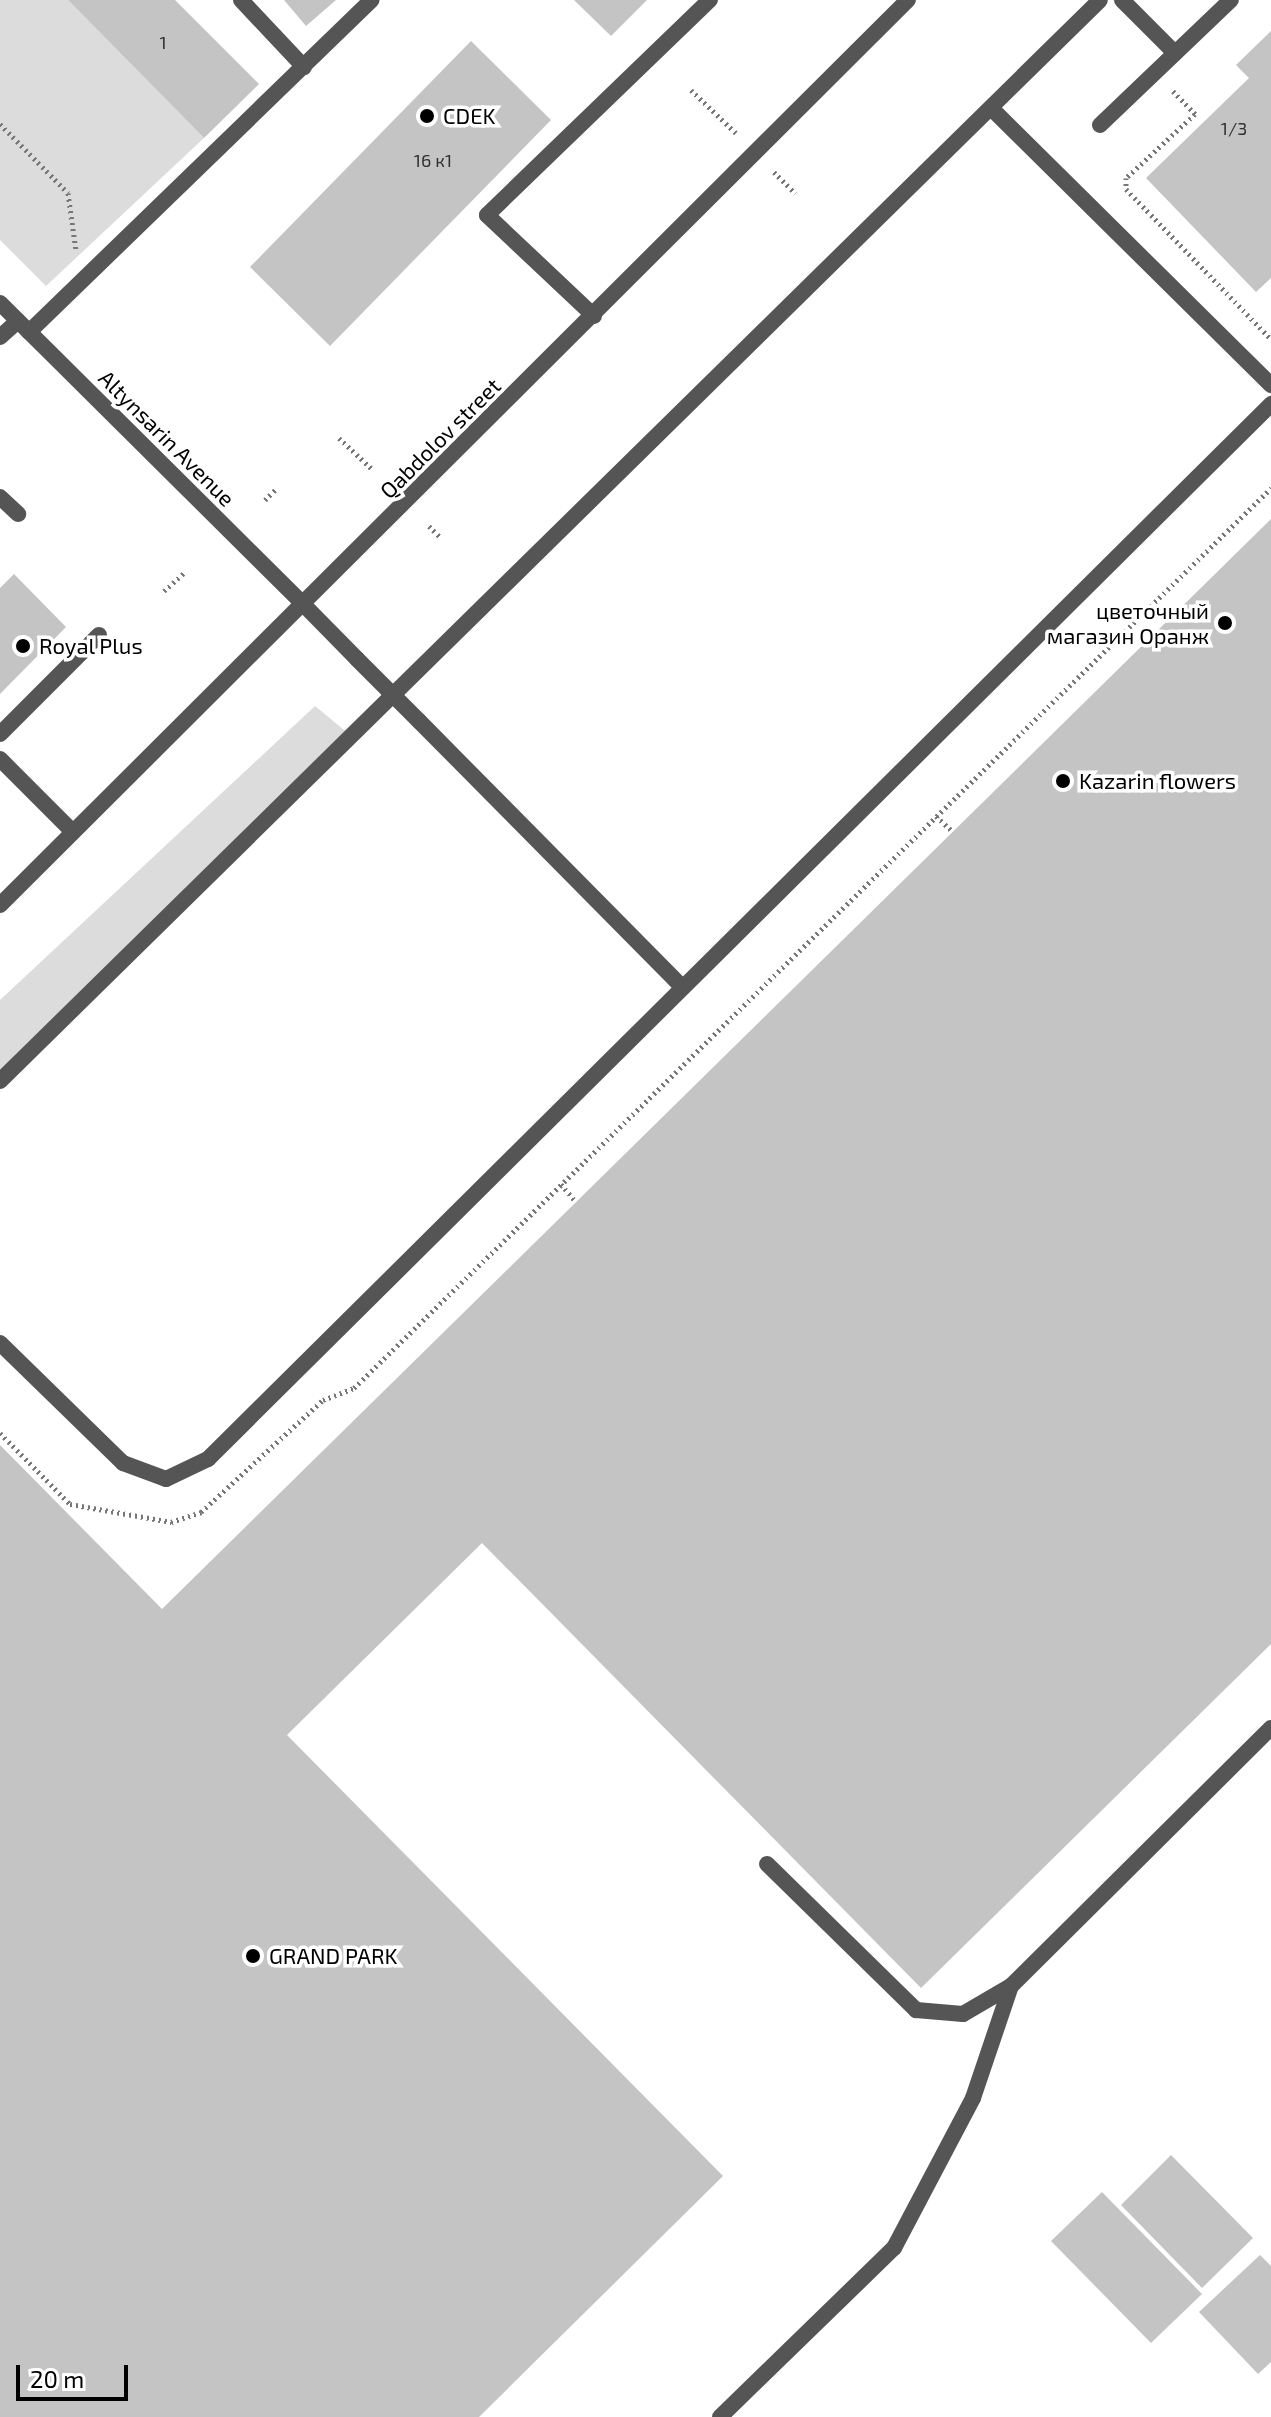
<!DOCTYPE html>
<meta charset="utf-8">
<style>
body{margin:0}
#map{position:relative;width:1271px;height:2417px;overflow:hidden;background:#fff;font-family:"Exo 2",sans-serif}
div>[style]{position:absolute}
.green>*{inset:0;background:#dcdcdc}
.building>*{inset:0;background:#c4c4c4}
.path>*{height:5px;margin-top:-2.5px;transform-origin:0;background:repeating-linear-gradient(90deg,#777 0 2px,transparent 0 6px)}
.service>*{height:16px;margin:-8px;padding:0 8px;transform-origin:8px;border-radius:8px;background:#555}
.tertiary>*{height:16px;margin:-8px;padding:0 8px;transform-origin:8px;border-radius:8px;background:#555}
.service-bridge>*{height:16px;margin:-8px;padding:0 8px;transform-origin:8px;border-radius:8px;background:#555}
.dots>*{width:22px;height:22px;translate:-50% -50%;box-sizing:border-box;border:4px solid #fff;border-radius:50%}
span{translate:-50% -50%;white-space:nowrap;text-align:center;line-height:1.15;-webkit-text-stroke:7px #fff;paint-order:stroke}
.number-label{font-size:18px;color:#313131}
.number-label span{-webkit-text-stroke-width:0}
.poi-label{font-size:22px;color:#000}
.left{translate:0 -50%;text-align:left}
.right{translate:-100% -50%;text-align:right}
.street-label{font-size:22px;color:#000}
.scale{position:absolute;left:16px;top:2365px;width:112px;height:36px;box-sizing:border-box;border:4px solid #000;border-top:0;padding-left:10px;font-size:24px;line-height:28px;white-space:nowrap;color:#000;-webkit-text-stroke:6px #fff;paint-order:stroke}
</style>
<div id="map">
<div class="green">
<div style="clip-path:polygon(0 0,68px 0,204px 138px,46px 286px,0 240px)"></div>
<div style="clip-path:polygon(315px 706px,349px 734px,0 1081px,0 1000px)"></div>
</div>
<div class="building">
<div style="clip-path:polygon(68px 0,175px 0,259px 84px,204px 138px)"></div>
<div style="clip-path:polygon(284px 0,336px 0,306px 26px)"></div>
<div style="clip-path:polygon(574px 0,647px 0,611px 36px)"></div>
<div style="clip-path:polygon(1271px 31px,1271px 278px,1256px 292px,1146px 178px,1249px 78px,1236px 65px)"></div>
<div style="clip-path:polygon(471px 41px,551px 120px,330px 346px,250px 267px)"></div>
<div style="clip-path:polygon(1271px 519px,1271px 1644px,921px 1988px,482px 1543px,287px 1735px,723px 2176px,479px 2417px,0 2417px,0 1445px,162px 1609px)"></div>
<div style="clip-path:polygon(14px 574px,66px 627px,0 694px,0 588px)"></div>
<div style="clip-path:polygon(1171px 2155px,1253px 2238px,1202px 2288px,1121px 2205px)"></div>
<div style="clip-path:polygon(1102px 2192px,1202px 2294px,1151px 2343px,1051px 2241px)"></div>
<div style="clip-path:polygon(1260px 2255px,1271px 2266px,1271px 2362px,1258px 2374px,1199px 2312px)"></div>
</div>
<div class="path">
<div style="left:691px;top:90px;width:62px;rotate:43.7deg"></div>
<div style="left:1173px;top:91px;width:32px;rotate:46deg"></div>
<div style="left:1195px;top:114px;width:94px;rotate:137.2deg"></div>
<div style="left:1126px;top:178px;width:11px;rotate:90deg"></div>
<div style="left:1126px;top:189px;width:209px;rotate:46deg"></div>
<div style="left:0;top:124px;width:97px;rotate:45.4deg"></div>
<div style="left:68px;top:193px;width:59px;rotate:82.1deg"></div>
<div style="left:774px;top:172px;width:30px;rotate:45deg"></div>
<div style="left:339px;top:438px;width:45px;rotate:43.2deg"></div>
<div style="left:265px;top:500px;width:17px;rotate:-45deg"></div>
<div style="left:429px;top:526px;width:16px;rotate:45deg"></div>
<div style="left:164px;top:591px;width:28px;rotate:-42deg"></div>
<div style="left:936px;top:816px;width:23px;rotate:43deg"></div>
<div style="left:561px;top:1184px;width:23px;rotate:50deg"></div>
<div style="left:0;top:1433px;width:100px;rotate:45.4deg"></div>
<div style="left:70px;top:1504px;width:103px;rotate:10.1deg"></div>
<div style="left:171px;top:1522px;width:32px;rotate:-18deg"></div>
<div style="left:201px;top:1512px;width:166px;rotate:-42.6deg"></div>
<div style="left:323px;top:1400px;width:33px;rotate:-21deg"></div>
<div style="left:354px;top:1388px;width:1285px;rotate:-44.46deg"></div>
</div>
<div class="service">
<div style="left:241px;top:0;width:92px;rotate:46.8deg"></div>
<div style="left:1122px;top:0;width:75px;rotate:45deg"></div>
<div style="left:991px;top:108px;width:394px;rotate:44.7deg"></div>
<div style="left:1100px;top:125px;width:181px;rotate:-43.7deg"></div>
<div style="left:594px;top:316px;width:147px;rotate:-136.7deg"></div>
<div style="left:487px;top:215px;width:310px;rotate:-44deg"></div>
<div style="left:29px;top:332px;width:477px;rotate:-44.1deg"></div>
<div style="left:0;top:337px;width:24px;rotate:-42deg"></div>
<div style="left:0;top:497px;width:25px;rotate:43deg"></div>
<div style="left:303px;top:604px;width:77px;rotate:45.5deg"></div>
<div style="left:419px;top:721px;width:374px;rotate:45.3deg"></div>
<div style="left:0;top:734px;width:140px;rotate:-45deg"></div>
<div style="left:0;top:759px;width:103px;rotate:45deg"></div>
<div style="left:0;top:1081px;width:1542px;rotate:-44.5deg"></div>
<div style="left:0;top:1343px;width:172px;rotate:44.3deg"></div>
<div style="left:123px;top:1463px;width:46px;rotate:20.4deg"></div>
<div style="left:166px;top:1479px;width:47px;rotate:-25.5deg"></div>
<div style="left:208px;top:1459px;width:1498px;rotate:-44.78deg"></div>
<div style="left:767px;top:1864px;width:209px;rotate:44.4deg"></div>
<div style="left:916px;top:2010px;width:47px;rotate:4.9deg"></div>
<div style="left:963px;top:2014px;width:56px;rotate:-30.3deg"></div>
<div style="left:1011px;top:1986px;width:366px;rotate:-44.8deg"></div>
<div style="left:720px;top:2417px;width:243px;rotate:-44.2deg"></div>
<div style="left:894px;top:2248px;width:170px;rotate:-62.2deg"></div>
<div style="left:973px;top:2098px;width:118px;rotate:-71.3deg"></div>
</div>
<div class="tertiary">
<div style="left:0;top:303px;width:427px;rotate:44.8deg"></div>
<div style="left:0;top:905px;width:1282px;rotate:-44.91deg"></div>
</div>
<div class="service-bridge">
<div style="left:357px;top:659px;width:88px;rotate:45deg"></div>
</div>
<div class="dots">
<div style="left:427px;top:116px;background:#000"></div>
<div style="left:1225px;top:623px;background:#000"></div>
<div style="left:23px;top:646px;background:#000"></div>
<div style="left:1063px;top:781px;background:#000"></div>
<div style="left:253px;top:1956px;background:#000"></div>
</div>
<div class="number-label">
<span style="left:163px;top:42px">1</span>
<span style="left:1234px;top:128px">1/3</span>
<span style="left:433px;top:160px">16 к1</span>
</div>
<div class="poi-label">
<span class="left" style="left:443px;top:116px">CDEK</span>
<span class="right" style="left:1209px;top:623px">цветочный<br>магазин Оранж</span>
<span class="left" style="left:39px;top:646px">Royal Plus</span>
<span class="left" style="left:1079px;top:781px">Kazarin flowers</span>
<span class="left" style="left:269px;top:1956px">GRAND PARK</span>
</div>
<div class="street-label">
<span style="left:167px;top:438px;rotate:45deg">Altynsarin Avenue</span>
<span style="left:440px;top:438px;rotate:-45deg">Qabdolov street</span>
</div>
<div class="scale">20 m</div>
</div>
